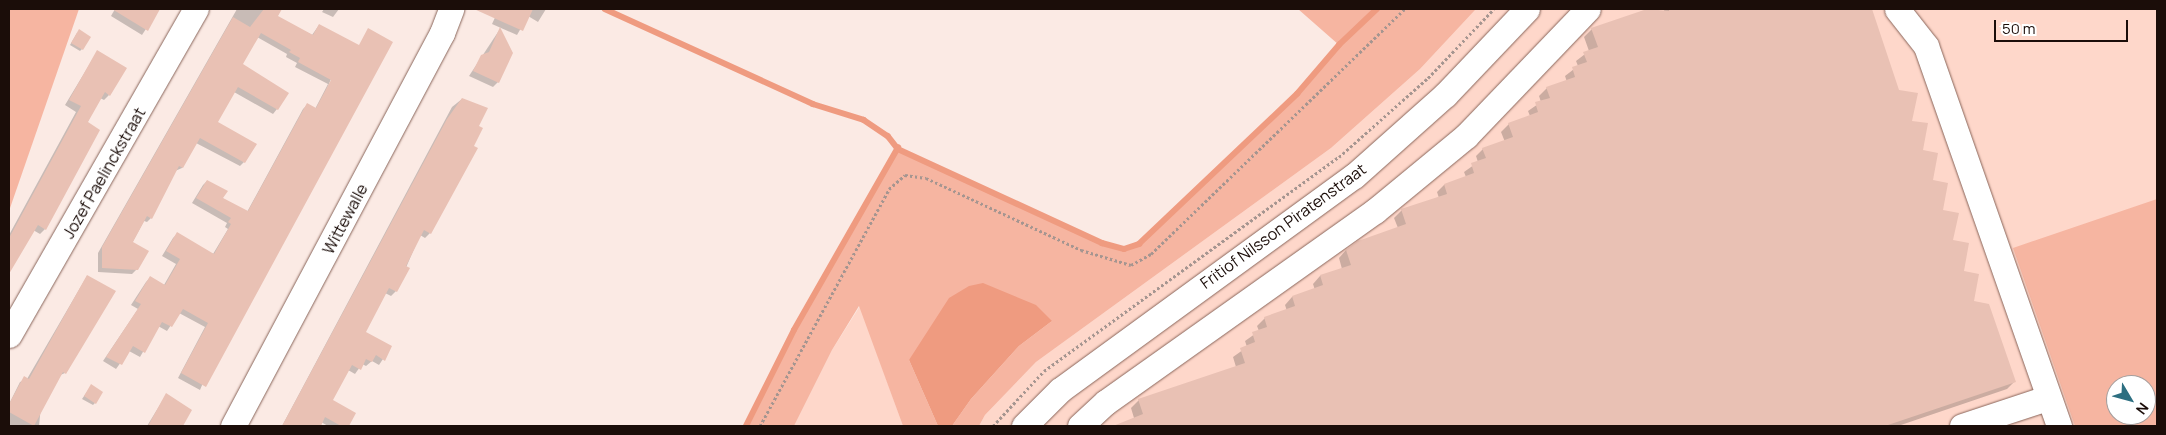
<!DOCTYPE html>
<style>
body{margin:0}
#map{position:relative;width:2166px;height:435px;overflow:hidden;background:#fbeae4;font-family:Manrope,sans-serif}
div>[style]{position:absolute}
.built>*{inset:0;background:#fed7ca}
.green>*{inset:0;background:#f6b5a1}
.water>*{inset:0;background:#ef9b80}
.shadow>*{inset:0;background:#0003}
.stream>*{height:5.5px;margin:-2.75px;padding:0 2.75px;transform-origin:2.75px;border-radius:2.75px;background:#ef9b80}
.building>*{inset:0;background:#e9c1b4}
.path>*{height:3px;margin-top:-1.5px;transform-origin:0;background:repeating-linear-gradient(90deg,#a59590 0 2.5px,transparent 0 5px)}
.roads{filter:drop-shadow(0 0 1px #89655a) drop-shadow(0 0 1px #89655a)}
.minor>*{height:25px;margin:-12.5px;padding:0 12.5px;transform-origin:12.5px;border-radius:12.5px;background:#fff}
span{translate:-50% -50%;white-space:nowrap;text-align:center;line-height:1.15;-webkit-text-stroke:4px #fff;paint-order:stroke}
.street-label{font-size:16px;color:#1b0d09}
.frame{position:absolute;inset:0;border:10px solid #1b0d09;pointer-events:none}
.north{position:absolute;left:2106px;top:375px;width:50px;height:50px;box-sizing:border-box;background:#fff;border:1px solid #a49e9d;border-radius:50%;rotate:127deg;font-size:14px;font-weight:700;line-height:20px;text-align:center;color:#1b0d09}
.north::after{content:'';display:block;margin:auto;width:18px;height:22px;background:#2d6f81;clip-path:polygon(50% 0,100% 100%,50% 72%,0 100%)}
.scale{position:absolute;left:1994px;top:20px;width:134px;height:22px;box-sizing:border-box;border:2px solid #1b0d09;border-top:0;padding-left:6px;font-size:15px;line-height:18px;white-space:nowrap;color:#1b0d09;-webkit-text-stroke:4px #fff;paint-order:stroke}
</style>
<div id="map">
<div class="built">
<div style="clip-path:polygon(evenodd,1476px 9px,2157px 9px,2157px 426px,979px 426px,985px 415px,1036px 362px,1331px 148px,1420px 69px,1476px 9px,2116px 385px,2146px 385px,2146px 415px,2116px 415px,2116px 385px)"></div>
<div style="clip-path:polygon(860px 306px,903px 426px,794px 426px,832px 350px)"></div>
</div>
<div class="green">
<div style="clip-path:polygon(9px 9px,79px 9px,9px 211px)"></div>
<div style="clip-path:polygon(1298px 9px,1476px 9px,1420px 69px,1331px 148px,1036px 362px,985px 415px,979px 426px,952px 426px,971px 399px,1019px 346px,1052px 321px,909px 360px,938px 426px,903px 426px,859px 306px,832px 350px,794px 426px,746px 426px,794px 330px,898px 148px,1102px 243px,1124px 249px,1139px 244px,1297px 94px,1339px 45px)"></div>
<div style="clip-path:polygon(evenodd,2157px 199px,2157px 426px,2075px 426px,2013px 248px,2157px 199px,2116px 385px,2146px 385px,2146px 415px,2116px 415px,2116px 385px)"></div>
</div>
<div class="water">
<div style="clip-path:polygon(983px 283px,1036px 305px,1052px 321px,1019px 346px,971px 399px,952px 426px,938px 426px,909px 360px,949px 298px,969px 286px)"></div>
</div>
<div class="shadow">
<div style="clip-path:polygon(115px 9px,159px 9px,142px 35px,111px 16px)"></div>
<div style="clip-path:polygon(237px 9px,281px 9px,277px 17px,312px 35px,319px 25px,347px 41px,200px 390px,178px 378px,205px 327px,179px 313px,167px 331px,158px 326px,140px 357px,129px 351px,116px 369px,103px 361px,138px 309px,131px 305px,146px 282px,150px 278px,164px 285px,176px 264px,162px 256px,173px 238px,177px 234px,213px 254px,228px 229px,225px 227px,227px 223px,192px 203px,203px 185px,207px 181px,222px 198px,247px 212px,303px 109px,307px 105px,315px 109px,328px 84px,295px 67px,297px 63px,286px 57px,287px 54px,257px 37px,241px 65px,277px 109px,273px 114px,234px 92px,217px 122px,244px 162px,240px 166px,196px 143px,182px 168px,175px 171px,151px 218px,147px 222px,144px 221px,132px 243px,137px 269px,132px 274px,98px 272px,98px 253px)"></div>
<div style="clip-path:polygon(324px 9px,339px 9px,333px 17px,322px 12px)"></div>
<div style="clip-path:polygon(499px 9px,546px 9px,538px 22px,528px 16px,517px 35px,492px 24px)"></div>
<div style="clip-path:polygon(1651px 9px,1663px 12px,1665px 9px,1870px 9px,1972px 302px,2014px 382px,2007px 389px,1898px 426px,1122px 426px,1134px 418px,1131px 408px,1139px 400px,1236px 367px,1233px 357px,1247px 347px,1245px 341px,1259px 331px,1257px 326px,1265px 318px,1287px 311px,1285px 305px,1292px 297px,1315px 290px,1313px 284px,1320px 276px,1342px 269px,1339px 258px,1346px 250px,1398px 228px,1394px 218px,1402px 210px,1439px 198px,1437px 192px,1444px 185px,1466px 177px,1464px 172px,1478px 162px,1476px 156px,1483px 149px,1505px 142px,1501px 132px,1509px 124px,1530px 116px,1528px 111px,1541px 102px,1539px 96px,1547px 88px,1567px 82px,1565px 76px,1578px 66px,1576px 61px,1589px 51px,1584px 37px,1592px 29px)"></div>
<div style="clip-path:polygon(500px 29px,498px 82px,493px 87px,469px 76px)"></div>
<div style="clip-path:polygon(77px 33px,82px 49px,80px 51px,70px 45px)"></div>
<div style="clip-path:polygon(97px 52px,109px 95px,104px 100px,100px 98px,87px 123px,45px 229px,40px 234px,33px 230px,9px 272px,9px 235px,76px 112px,65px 105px)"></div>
<div style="clip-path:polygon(462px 99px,486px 108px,430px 233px,425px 238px,420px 235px,396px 291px,391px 296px,385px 293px,364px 333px,391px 347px,379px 365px,372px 361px,366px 366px,362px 364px,355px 374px,348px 370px,331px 401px,354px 414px,348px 426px,328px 426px,321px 422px,319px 426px,282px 426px,452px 107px)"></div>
<div style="clip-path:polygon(87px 276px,65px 373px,58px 376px,41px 406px,39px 426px,9px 426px,9px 404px,20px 382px,27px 379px)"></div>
<div style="clip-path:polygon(91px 386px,95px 403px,93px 405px,82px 399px)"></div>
<div style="clip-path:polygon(166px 395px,191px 410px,182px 426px,147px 426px)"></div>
</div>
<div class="stream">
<div style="left:605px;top:9px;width:229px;rotate:24.5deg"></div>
<div style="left:813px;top:104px;width:53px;rotate:17.4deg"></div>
<div style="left:864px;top:120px;width:29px;rotate:34deg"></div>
<div style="left:888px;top:136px;width:16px;rotate:52deg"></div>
<div style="left:898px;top:149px;width:225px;rotate:24.7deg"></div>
<div style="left:1102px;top:243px;width:23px;rotate:15deg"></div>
<div style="left:1124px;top:249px;width:16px;rotate:-18deg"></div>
<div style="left:1139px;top:244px;width:218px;rotate:-43.5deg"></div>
<div style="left:1297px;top:94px;width:65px;rotate:-49.4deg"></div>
<div style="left:1339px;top:45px;width:52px;rotate:-43.5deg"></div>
<div style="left:746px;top:426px;width:107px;rotate:-63.4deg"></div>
<div style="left:794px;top:330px;width:210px;rotate:-60.3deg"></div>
</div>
<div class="building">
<div style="clip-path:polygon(112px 9px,160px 9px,148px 31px)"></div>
<div style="clip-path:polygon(264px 9px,282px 9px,278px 16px,313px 35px,319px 24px,359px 45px,368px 28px,393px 42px,206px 387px,181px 373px,208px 323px,183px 309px,172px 327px,162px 322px,145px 353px,133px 346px,122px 365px,106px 357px,141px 304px,135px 301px,150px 276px,165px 285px,180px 259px,166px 251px,177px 232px,214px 254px,231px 224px,228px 222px,231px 218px,196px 198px,207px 180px,228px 191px,223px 198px,248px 211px,307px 103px,316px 108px,331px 80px,298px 62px,300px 58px,289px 52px,291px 50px,261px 33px,243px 64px,289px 93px,278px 110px,238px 87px,218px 122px,257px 144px,245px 163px,200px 138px,183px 168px,179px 166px,152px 219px,147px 216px,133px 242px,149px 251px,138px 270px,102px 268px,102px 247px,233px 17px,250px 27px)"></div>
<div style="clip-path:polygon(474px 9px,533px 9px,523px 31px)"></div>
<div style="clip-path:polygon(1647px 9px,1669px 11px,1669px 9px,1872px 9px,1899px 90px,1918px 93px,1912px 121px,1928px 123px,1923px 150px,1938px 153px,1933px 180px,1948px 183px,1943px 210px,1959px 213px,1953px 240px,1969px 243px,1964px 271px,1979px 274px,1974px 301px,1989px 304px,2016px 382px,1885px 426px,1113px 426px,1143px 414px,1138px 399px,1245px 363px,1240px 348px,1255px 342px,1252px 332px,1267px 327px,1264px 317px,1295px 306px,1292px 296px,1323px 285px,1320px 275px,1351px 265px,1346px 250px,1358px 241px,1406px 224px,1401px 209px,1447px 194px,1444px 184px,1474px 173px,1471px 163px,1486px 158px,1482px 148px,1513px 137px,1508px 123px,1538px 112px,1535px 102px,1550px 98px,1546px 87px,1575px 77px,1572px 67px,1587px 62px,1583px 52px,1598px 47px,1591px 28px)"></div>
<div style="clip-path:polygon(500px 27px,513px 53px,499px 83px,473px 71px,481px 55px,489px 52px)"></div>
<div style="clip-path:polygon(79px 29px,91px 37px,83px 50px,71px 43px)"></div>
<div style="clip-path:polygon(97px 50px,127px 68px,110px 96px,105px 92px,88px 122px,100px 130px,46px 230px,38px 225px,9px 274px,9px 238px,81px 106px,69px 100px)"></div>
<div style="clip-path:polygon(462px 98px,488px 108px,479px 126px,483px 128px,474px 146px,478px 148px,431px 234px,424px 230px,406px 266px,410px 268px,397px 292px,389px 288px,366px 332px,392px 346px,385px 361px,376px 355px,372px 362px,366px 359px,361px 370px,352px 365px,333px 400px,356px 413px,349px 426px,341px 426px,325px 417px,321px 426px,282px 426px,447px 119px)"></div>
<div style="clip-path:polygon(87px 275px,116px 291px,66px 374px,63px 372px,34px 426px,9px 412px,9px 404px,24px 376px,29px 379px)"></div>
<div style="clip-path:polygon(91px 384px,103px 392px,96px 404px,84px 396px)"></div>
<div style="clip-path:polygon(166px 393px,192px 410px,183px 426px,148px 426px)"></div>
</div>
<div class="path">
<div style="left:760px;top:426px;width:270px;rotate:-61.4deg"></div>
<div style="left:889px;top:189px;width:21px;rotate:-41deg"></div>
<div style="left:905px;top:175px;width:21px;rotate:8deg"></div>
<div style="left:926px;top:178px;width:171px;rotate:24.9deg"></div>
<div style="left:1081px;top:250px;width:52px;rotate:16.7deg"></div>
<div style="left:1131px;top:265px;width:23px;rotate:-29deg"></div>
<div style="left:1151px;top:254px;width:353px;rotate:-44deg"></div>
<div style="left:993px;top:426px;width:75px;rotate:-47.2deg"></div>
<div style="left:1044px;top:371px;width:364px;rotate:-36deg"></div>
<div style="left:1339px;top:157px;width:119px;rotate:-41.6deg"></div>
<div style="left:1428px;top:78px;width:95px;rotate:-46.3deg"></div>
</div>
<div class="roads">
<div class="minor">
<div style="left:1897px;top:9px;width:47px;rotate:51.9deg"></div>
<div style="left:1926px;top:46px;width:403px;rotate:70.7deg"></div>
<div style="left:9px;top:335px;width:376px;rotate:-60.2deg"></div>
<div style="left:233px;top:426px;width:445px;rotate:-62deg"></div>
<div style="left:442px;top:33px;width:26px;rotate:-69deg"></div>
<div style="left:1024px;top:426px;width:51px;rotate:-45deg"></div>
<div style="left:1060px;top:390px;width:364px;rotate:-36.1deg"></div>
<div style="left:1354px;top:176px;width:122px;rotate:-41.7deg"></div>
<div style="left:1445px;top:95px;width:119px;rotate:-46.4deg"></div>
<div style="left:1080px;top:426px;width:35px;rotate:-43deg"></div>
<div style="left:1106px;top:402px;width:330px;rotate:-35.4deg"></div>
<div style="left:1375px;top:211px;width:118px;rotate:-39.5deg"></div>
<div style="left:1466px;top:136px;width:176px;rotate:-46.2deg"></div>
<div style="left:1962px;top:426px;width:89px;rotate:-18.2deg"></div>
</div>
</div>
<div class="street-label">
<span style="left:104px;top:173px;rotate:-60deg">Jozef Paelinckstraat</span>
<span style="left:345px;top:219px;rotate:-62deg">Wittewalle</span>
<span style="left:1283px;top:226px;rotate:-36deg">Fritiof Nilsson Piratenstraat</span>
</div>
<div class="frame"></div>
<div class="north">N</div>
<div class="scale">50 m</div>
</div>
